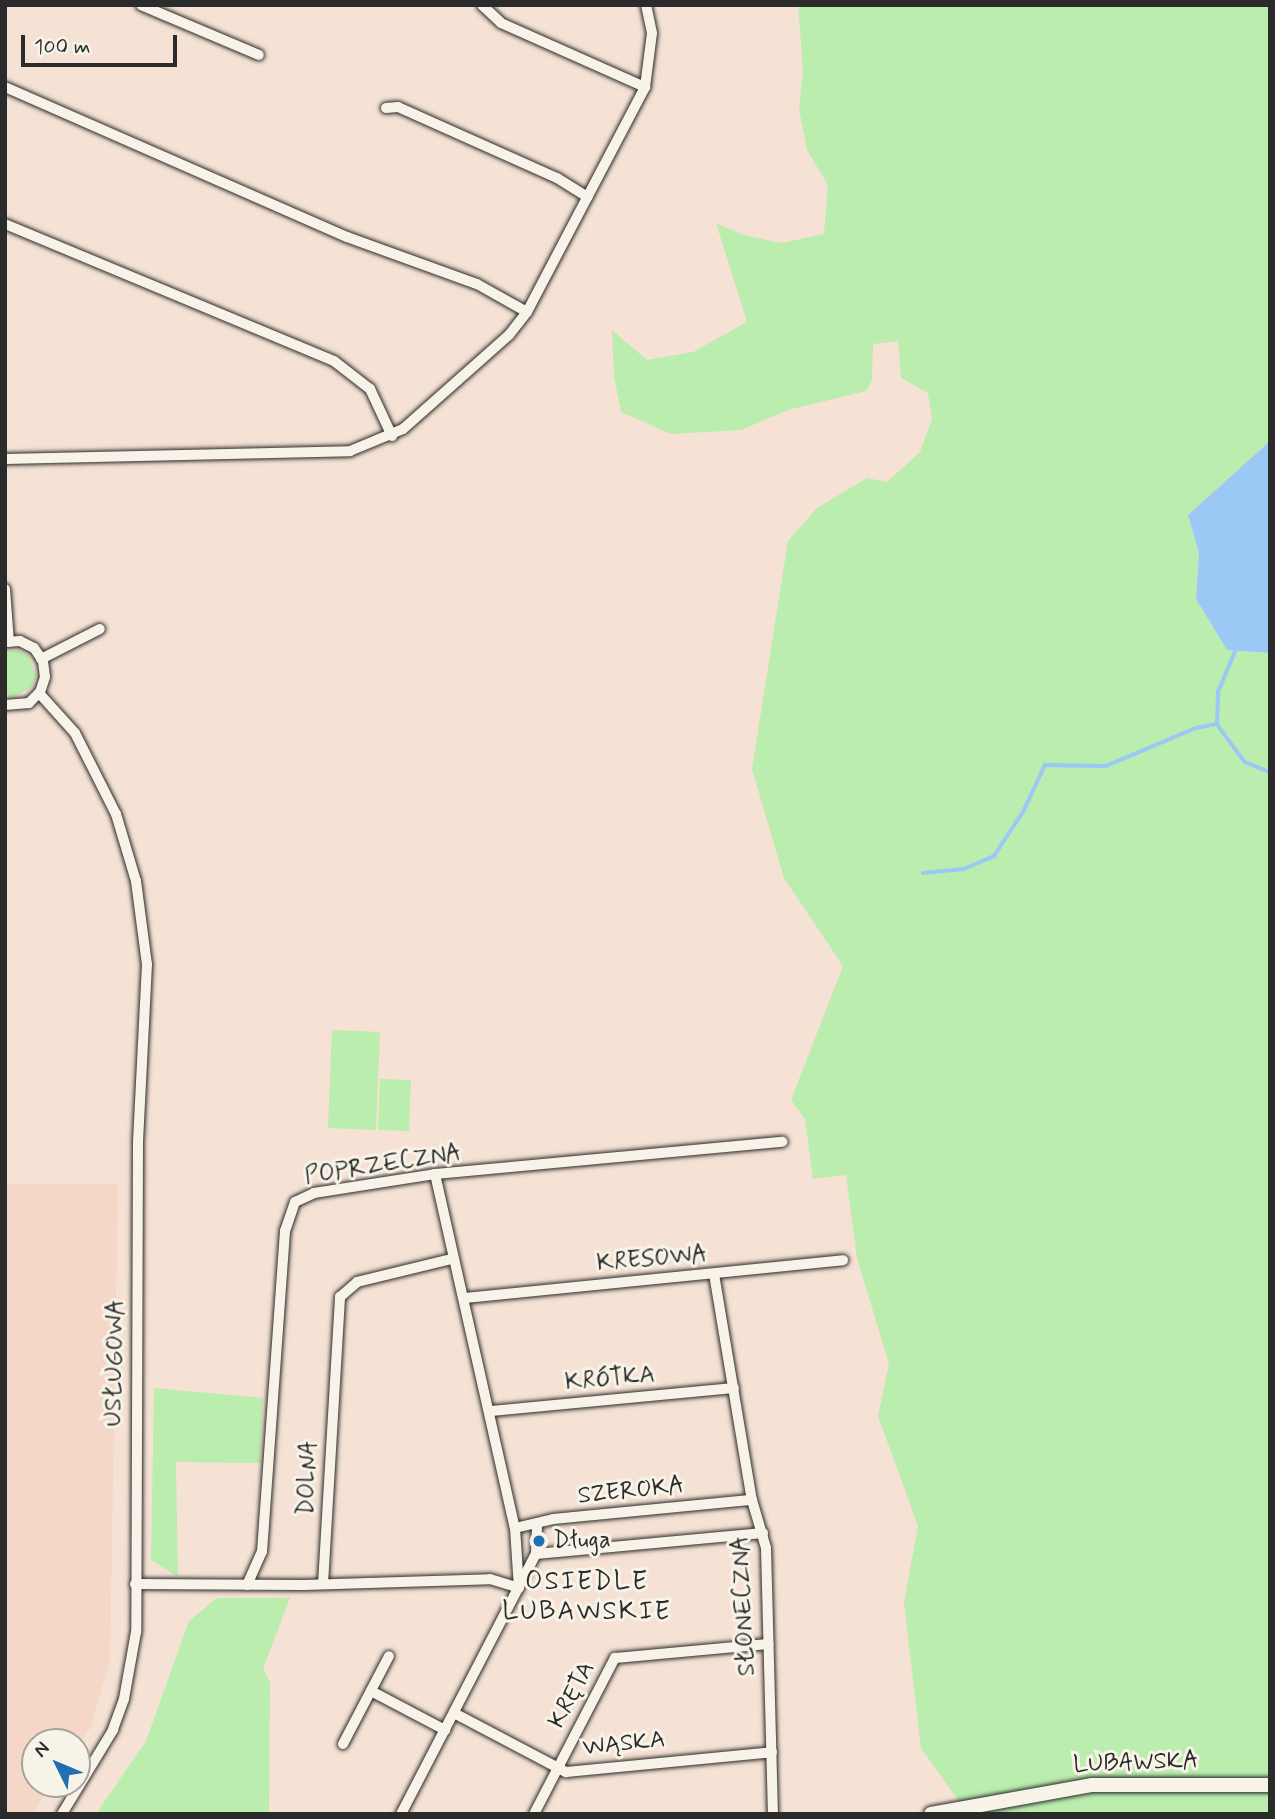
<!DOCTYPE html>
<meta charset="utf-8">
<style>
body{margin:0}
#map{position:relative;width:1275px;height:1819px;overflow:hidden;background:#f5e2d4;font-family:Mynerve,sans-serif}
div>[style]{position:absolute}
.built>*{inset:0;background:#f4d7c6}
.green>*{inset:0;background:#baedae}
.water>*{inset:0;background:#9bc8f5}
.stream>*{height:3.5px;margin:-1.75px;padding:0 1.75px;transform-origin:1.75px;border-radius:1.75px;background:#9bc8f5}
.roads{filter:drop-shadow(0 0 2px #2b2b2b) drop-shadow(0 0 2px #2b2b2b)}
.street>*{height:10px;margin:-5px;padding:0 5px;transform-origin:5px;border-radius:5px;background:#f7f3e8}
.secondary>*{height:14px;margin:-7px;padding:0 7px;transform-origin:7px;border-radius:7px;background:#f7f3e8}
.dots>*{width:19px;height:19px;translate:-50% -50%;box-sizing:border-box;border:4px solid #f7f3e8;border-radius:50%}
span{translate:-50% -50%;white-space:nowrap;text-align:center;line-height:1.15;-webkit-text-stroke:6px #f7f3e8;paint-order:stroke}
.street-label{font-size:24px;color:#2b2b2b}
.poi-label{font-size:24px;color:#2b2b2b}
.left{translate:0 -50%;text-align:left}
.neighbourhood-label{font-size:26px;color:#2b2b2b;letter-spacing:2px}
.frame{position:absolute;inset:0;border:7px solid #2b2b2b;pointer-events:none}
.north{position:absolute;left:21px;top:1728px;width:70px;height:70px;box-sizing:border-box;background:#f7f3e8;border:2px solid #a5a39c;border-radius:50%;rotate:313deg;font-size:19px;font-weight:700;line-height:28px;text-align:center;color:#2b2b2b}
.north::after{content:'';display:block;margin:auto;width:24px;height:32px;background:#1f6fb2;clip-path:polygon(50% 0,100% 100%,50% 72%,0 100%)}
.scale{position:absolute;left:21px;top:35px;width:156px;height:32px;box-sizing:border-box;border:4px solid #2b2b2b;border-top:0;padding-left:9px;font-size:21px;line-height:24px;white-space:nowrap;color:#2b2b2b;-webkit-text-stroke:5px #f7f3e8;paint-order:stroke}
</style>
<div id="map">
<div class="built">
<div style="clip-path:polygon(5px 1184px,118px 1184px,110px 1659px,91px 1727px,77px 1748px,77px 1742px,35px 1742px,35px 1784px,52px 1784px,32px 1814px,5px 1814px)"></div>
</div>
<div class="green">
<div style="clip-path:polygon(798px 5px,1270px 5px,1270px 441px,1188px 515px,1199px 553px,1196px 599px,1227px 650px,1270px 653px,1270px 1814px,968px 1814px,921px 1748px,904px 1603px,918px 1526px,878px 1416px,889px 1364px,857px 1258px,846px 1175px,813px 1179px,805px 1119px,791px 1100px,843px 966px,784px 878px,752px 769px,788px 541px,817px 508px,867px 478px,887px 482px,920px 452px,932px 419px,928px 393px,901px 378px,898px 341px,873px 344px,872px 380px,866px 391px,788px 410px,741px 430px,671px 434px,621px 412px,614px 377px,612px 330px,647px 360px,693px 352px,747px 322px,716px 223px,743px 235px,782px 243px,824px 234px,828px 185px,807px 150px,799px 109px,803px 70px)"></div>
<div style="clip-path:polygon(19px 650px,29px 656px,36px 676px,32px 687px,13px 697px,5px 695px,5px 651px)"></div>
<div style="clip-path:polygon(332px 1030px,380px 1032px,376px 1130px,328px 1128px)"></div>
<div style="clip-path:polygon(380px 1079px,411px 1080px,409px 1131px,378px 1130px)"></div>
<div style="clip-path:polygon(154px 1388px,263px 1398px,260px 1463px,176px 1462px,178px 1577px,151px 1560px)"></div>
<div style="clip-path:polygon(217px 1598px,290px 1598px,263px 1669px,270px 1682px,269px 1814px,96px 1814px,146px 1741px,189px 1621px)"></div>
</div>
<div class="water">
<div style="clip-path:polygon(1270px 441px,1270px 653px,1227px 650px,1196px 599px,1199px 553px,1188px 515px)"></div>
</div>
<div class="stream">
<div style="left:1217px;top:724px;width:47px;rotate:53.6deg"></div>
<div style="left:1245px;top:762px;width:27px;rotate:22deg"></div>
<div style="left:923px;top:873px;width:41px;rotate:-5.6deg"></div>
<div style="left:964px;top:869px;width:33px;rotate:-23deg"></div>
<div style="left:994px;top:856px;width:53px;rotate:-56.6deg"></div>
<div style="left:1023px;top:812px;width:52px;rotate:-64.9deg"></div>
<div style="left:1045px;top:765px;width:61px;rotate:0.9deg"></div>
<div style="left:1106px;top:766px;width:98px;rotate:-22.9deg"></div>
<div style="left:1196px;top:728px;width:21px;rotate:-11deg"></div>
<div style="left:1217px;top:724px;width:32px;rotate:-88deg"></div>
<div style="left:1218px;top:692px;width:49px;rotate:-67.1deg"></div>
</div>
<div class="roads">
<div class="street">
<div style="left:141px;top:5px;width:128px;rotate:23deg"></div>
<div style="left:482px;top:5px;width:26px;rotate:43deg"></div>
<div style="left:501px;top:23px;width:158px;rotate:24deg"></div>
<div style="left:5px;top:87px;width:373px;rotate:23.7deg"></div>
<div style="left:347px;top:237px;width:138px;rotate:19.9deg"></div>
<div style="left:477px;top:284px;width:57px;rotate:29.2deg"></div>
<div style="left:386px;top:108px;width:12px;rotate:-5deg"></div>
<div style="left:398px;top:107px;width:174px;rotate:24.1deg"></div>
<div style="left:557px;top:178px;width:36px;rotate:32deg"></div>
<div style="left:5px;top:224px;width:356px;rotate:22.6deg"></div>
<div style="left:334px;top:361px;width:46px;rotate:37.9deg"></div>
<div style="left:370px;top:389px;width:52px;rotate:64.9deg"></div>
<div style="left:5px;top:459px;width:345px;rotate:-1.3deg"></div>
<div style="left:350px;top:451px;width:57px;rotate:-22.5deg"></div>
<div style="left:403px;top:429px;width:142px;rotate:-41.6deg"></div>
<div style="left:509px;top:335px;width:29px;rotate:-52deg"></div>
<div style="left:527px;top:312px;width:254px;rotate:-62.3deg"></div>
<div style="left:645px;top:87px;width:54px;rotate:-82.6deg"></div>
<div style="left:652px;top:33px;width:29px;rotate:-102deg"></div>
<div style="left:5px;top:589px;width:53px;rotate:85.7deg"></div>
<div style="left:5px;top:642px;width:15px;rotate:-4deg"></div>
<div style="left:20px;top:641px;width:16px;rotate:27deg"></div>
<div style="left:34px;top:648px;width:16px;rotate:55deg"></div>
<div style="left:43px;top:661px;width:16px;rotate:83deg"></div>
<div style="left:45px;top:677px;width:16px;rotate:108deg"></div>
<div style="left:40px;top:692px;width:16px;rotate:135deg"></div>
<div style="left:29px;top:703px;width:24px;rotate:175deg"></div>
<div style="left:41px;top:659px;width:66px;rotate:-27deg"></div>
<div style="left:39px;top:693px;width:54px;rotate:48deg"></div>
<div style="left:75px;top:733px;width:91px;rotate:63.2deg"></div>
<div style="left:116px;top:814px;width:70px;rotate:73.4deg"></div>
<div style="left:136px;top:881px;width:84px;rotate:82.5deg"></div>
<div style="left:147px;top:964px;width:179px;rotate:92.9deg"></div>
<div style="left:138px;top:1143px;width:489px;rotate:90.2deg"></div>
<div style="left:136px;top:1632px;width:68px;rotate:100.2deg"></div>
<div style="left:124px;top:1699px;width:33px;rotate:110deg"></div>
<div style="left:113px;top:1730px;width:98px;rotate:121.3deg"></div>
<div style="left:435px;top:1174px;width:363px;rotate:77.3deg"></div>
<div style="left:515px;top:1528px;width:60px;rotate:86.2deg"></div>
<div style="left:714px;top:1274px;width:229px;rotate:80.5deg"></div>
<div style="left:752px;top:1500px;width:50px;rotate:73.7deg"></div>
<div style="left:766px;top:1548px;width:266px;rotate:88.5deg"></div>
<div style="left:465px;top:1298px;width:380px;rotate:-5.7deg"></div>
<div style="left:491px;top:1411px;width:244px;rotate:-5.4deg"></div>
<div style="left:515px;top:1528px;width:39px;rotate:-13deg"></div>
<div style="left:553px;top:1519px;width:200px;rotate:-5.5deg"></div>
<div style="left:536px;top:1554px;width:228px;rotate:-5.3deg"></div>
<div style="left:135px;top:1584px;width:169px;rotate:0.3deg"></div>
<div style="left:304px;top:1585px;width:186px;rotate:-1.8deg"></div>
<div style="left:490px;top:1579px;width:30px;rotate:17deg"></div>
<div style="left:323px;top:1584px;width:288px;rotate:-86.6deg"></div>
<div style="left:340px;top:1297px;width:23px;rotate:-41deg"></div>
<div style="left:357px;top:1282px;width:97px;rotate:-13.7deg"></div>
<div style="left:247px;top:1585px;width:36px;rotate:-66deg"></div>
<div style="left:262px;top:1552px;width:322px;rotate:-85.9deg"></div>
<div style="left:285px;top:1231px;width:31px;rotate:-71deg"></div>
<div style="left:295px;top:1202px;width:21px;rotate:-25deg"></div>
<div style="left:314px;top:1193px;width:122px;rotate:-8.9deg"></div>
<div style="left:435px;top:1174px;width:349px;rotate:-5.3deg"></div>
<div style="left:371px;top:1691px;width:84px;rotate:27.8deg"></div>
<div style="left:454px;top:1713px;width:127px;rotate:27.8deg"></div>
<div style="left:566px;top:1772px;width:207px;rotate:-5.5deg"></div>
<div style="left:343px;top:1744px;width:99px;rotate:-62.4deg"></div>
<div style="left:401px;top:1814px;width:293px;rotate:-62.6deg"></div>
<div style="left:536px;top:1554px;width:29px;rotate:-88deg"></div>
<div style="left:534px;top:1814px;width:176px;rotate:-62.6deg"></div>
<div style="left:615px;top:1658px;width:154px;rotate:-5.2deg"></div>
</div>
<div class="secondary">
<div style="left:931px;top:1814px;width:164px;rotate:-10.2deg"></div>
<div style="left:1092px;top:1785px;width:178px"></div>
</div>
</div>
<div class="dots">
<div style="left:539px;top:1541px;background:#1f6fb2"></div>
</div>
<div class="street-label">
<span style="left:383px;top:1165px;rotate:-9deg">POPRZECZNA</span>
<span style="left:652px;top:1259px;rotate:-5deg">KRESOWA</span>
<span style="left:115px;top:1363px;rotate:-89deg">USŁUGOWA</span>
<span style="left:610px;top:1379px;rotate:-5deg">KRÓTKA</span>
<span style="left:308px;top:1478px;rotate:-87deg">DOLNA</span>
<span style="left:631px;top:1491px;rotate:-6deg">SZEROKA</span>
<span style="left:744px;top:1606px;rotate:-93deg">SŁONECZNA</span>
<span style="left:572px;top:1695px;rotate:-62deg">KRĘTA</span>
<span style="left:624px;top:1744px;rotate:-6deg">WĄSKA</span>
<span style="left:1136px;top:1763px;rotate:-2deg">LUBAWSKA</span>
</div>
<div class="poi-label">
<span class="left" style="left:553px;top:1541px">Długa</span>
</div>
<div class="neighbourhood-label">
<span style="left:587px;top:1598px">OSIEDLE<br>LUBAWSKIE</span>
</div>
<div class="frame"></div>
<div class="north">N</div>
<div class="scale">100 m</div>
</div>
